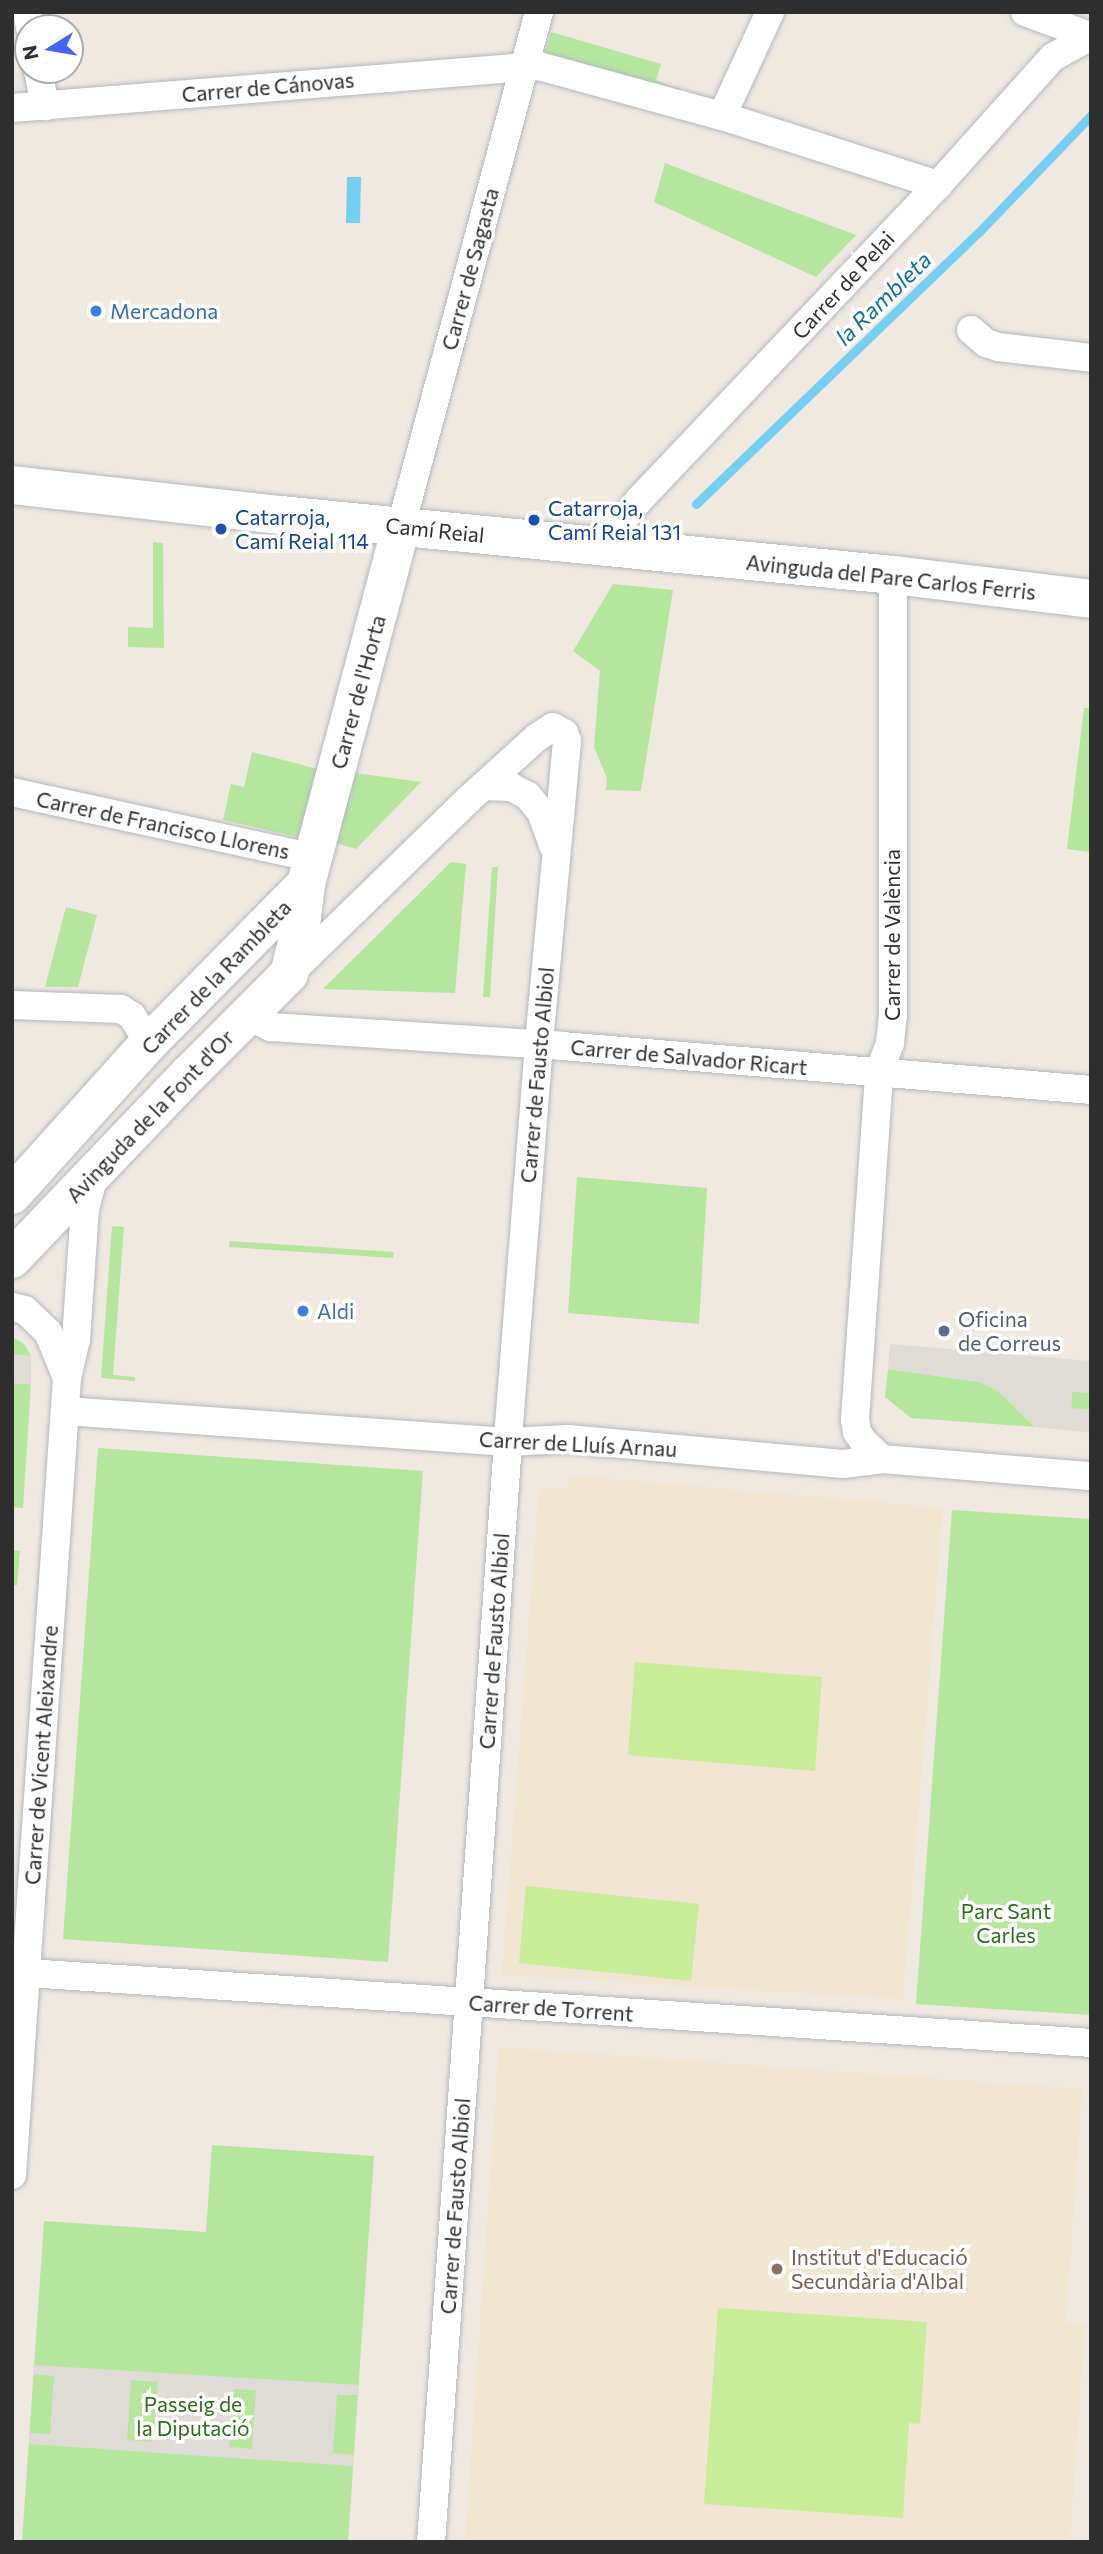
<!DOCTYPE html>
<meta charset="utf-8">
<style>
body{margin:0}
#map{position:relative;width:1103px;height:2554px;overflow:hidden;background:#efe9e1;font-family:Commissioner,sans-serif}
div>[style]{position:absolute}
.education>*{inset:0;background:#f0e6d1}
.green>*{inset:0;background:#b6e59e}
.pitch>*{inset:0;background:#c9ec9a}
.plaza>*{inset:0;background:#dfdcd8}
.water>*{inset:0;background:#75cff0}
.stream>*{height:9px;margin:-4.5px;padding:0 4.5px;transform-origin:4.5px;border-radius:4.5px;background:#75cff0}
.roads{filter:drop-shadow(0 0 2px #b4b7c1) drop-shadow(0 0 2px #b4b7c1)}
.street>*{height:28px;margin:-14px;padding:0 14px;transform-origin:14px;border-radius:14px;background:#fff}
.secondary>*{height:38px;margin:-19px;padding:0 19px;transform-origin:19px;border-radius:19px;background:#fff}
.dots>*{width:19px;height:19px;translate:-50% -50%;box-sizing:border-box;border:4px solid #fff;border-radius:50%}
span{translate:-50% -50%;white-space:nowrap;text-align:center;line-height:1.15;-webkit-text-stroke:7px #fff;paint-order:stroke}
.street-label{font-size:21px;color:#2e2e2e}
.shop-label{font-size:21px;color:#366cbe}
.left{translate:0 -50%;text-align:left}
.transit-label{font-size:21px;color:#164399}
.service-label{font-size:21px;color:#4e5e75}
.park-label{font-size:21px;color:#2c6e1b}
.education-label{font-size:21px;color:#785e54}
.water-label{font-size:23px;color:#0d6fa3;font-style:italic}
.frame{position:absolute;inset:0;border:14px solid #2e2e2e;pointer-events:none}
.north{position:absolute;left:14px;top:14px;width:70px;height:70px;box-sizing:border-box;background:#fff;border:2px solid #ababab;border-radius:50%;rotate:259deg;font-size:19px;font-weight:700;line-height:28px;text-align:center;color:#2e2e2e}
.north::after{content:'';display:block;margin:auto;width:24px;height:32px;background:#4264fb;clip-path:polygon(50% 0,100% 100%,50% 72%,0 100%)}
</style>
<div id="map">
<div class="education">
<div style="clip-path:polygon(569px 1475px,943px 1508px,903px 1999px,502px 1975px,539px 1488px,567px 1489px)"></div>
<div style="clip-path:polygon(499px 2047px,1082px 2089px,1066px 2323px,1085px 2325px,1070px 2542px,465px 2542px)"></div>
</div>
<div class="green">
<div style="clip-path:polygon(551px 32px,661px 64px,656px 80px,685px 92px,544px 58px)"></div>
<div style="clip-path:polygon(665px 163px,688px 172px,856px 235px,816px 277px,654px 202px)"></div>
<div style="clip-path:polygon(153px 542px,163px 543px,164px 648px,128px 647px,128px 627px,153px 628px)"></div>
<div style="clip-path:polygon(613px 584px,673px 590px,641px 791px,606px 790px,607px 778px,594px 747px,600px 671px,573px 651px)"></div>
<div style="clip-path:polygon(1084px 708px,1091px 708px,1091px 852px,1067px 849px)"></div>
<div style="clip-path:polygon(252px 752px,318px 769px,301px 832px,297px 837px,223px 820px,231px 784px,244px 787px)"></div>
<div style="clip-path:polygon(355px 773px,421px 782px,356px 849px,336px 843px)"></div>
<div style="clip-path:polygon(451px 862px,466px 864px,455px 993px,323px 989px)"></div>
<div style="clip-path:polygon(492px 867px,498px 867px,490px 997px,483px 997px)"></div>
<div style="clip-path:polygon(66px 907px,97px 915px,78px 987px,45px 987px)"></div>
<div style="clip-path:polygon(577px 1177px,707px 1188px,699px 1324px,568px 1313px)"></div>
<div style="clip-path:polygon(112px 1226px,124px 1227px,113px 1375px,135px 1377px,135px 1381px,101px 1378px)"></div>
<div style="clip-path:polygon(230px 1241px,394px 1252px,393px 1258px,229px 1247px)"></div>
<div style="clip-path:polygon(12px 1337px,24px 1344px,31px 1356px,12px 1355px)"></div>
<div style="clip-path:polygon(888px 1369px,980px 1382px,1000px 1392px,1035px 1427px,911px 1418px,885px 1397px)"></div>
<div style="clip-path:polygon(12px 1383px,31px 1384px,23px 1508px,12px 1507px)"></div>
<div style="clip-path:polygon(1072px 1391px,1091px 1393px,1091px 1410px,1071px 1409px)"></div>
<div style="clip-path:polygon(98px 1448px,423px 1471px,388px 1962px,63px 1939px)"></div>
<div style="clip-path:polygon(952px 1510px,1091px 1519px,1091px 2015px,916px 2004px)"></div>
<div style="clip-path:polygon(12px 1550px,20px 1551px,17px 1585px,12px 1585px)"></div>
<div style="clip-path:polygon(212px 2145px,374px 2156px,348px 2542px,22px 2542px,44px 2221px,206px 2232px)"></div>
</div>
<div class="pitch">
<div style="clip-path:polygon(635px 1662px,822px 1677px,815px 1771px,628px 1755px)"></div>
<div style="clip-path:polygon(526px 1886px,699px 1904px,691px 1981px,519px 1963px)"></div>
<div style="clip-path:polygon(718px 2308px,927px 2322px,920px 2424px,909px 2423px,903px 2518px,704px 2504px)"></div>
</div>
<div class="plaza">
<div style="clip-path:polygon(890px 1344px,1091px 1361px,1091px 1393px,1072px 1392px,1071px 1408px,1091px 1410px,1091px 1433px,1035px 1427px,1000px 1392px,980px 1382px,888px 1369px)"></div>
<div style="clip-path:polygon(12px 1355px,31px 1356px,31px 1384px,12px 1383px)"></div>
<div style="clip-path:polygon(evenodd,34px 2365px,359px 2385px,358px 2395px,337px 2395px,333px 2453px,354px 2455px,353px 2466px,29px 2444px,29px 2433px,50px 2434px,54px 2376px,33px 2374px,34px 2365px,131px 2380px,158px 2382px,153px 2442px,127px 2440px,131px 2380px,34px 2365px,234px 2389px,256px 2390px,252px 2449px,229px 2447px,234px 2389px)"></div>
</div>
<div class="water">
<div style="clip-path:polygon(347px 177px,361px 177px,360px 223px,346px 223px)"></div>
</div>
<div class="stream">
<div style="left:696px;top:504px;width:391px;rotate:-43.9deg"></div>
<div style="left:978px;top:233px;width:163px;rotate:-46.2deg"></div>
</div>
<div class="roads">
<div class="street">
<div style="left:27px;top:12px;width:16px;rotate:79deg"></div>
<div style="left:1025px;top:12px;width:69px;rotate:20.3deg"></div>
<div style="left:38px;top:70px;width:37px;rotate:79deg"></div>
<div style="left:12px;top:108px;width:529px;rotate:-4.56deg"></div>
<div style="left:539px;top:66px;width:190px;rotate:15.3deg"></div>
<div style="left:722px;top:116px;width:227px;rotate:17.7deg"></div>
<div style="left:722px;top:116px;width:115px;rotate:-65.2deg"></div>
<div style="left:971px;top:330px;width:20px;rotate:41deg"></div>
<div style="left:986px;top:343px;width:13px;rotate:18deg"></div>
<div style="left:998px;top:347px;width:94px;rotate:6.7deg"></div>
<div style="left:401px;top:526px;width:532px;rotate:-74.97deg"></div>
<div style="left:612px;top:548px;width:29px;rotate:-70deg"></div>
<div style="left:622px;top:521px;width:27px;rotate:-51deg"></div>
<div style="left:639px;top:500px;width:434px;rotate:-46.5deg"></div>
<div style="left:938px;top:185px;width:172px;rotate:-48.1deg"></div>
<div style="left:1053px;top:57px;width:43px;rotate:-28.9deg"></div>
<div style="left:484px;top:786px;width:27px;rotate:2deg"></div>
<div style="left:511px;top:787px;width:19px;rotate:28deg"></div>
<div style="left:528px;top:796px;width:21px;rotate:51deg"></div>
<div style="left:541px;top:812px;width:37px;rotate:70deg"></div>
<div style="left:12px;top:792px;width:309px;rotate:12.3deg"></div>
<div style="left:289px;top:974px;width:251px;rotate:-44.2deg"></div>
<div style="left:469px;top:799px;width:91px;rotate:-42.3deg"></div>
<div style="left:536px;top:738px;width:20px;rotate:-33deg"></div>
<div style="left:553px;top:727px;width:13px;rotate:29deg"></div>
<div style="left:564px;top:733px;width:9px;rotate:69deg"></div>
<div style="left:567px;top:741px;width:304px;rotate:95.3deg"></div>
<div style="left:539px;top:1044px;width:399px;rotate:94.5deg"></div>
<div style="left:508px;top:1442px;width:1103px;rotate:94deg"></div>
<div style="left:12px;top:1005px;width:109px;rotate:2.1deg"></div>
<div style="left:121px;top:1009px;width:13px;rotate:32deg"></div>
<div style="left:132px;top:1016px;width:32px;rotate:58deg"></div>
<div style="left:247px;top:1015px;width:27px;rotate:27deg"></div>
<div style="left:271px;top:1027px;width:292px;rotate:3.7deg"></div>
<div style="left:562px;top:1046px;width:531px;rotate:4.75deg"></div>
<div style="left:12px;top:1307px;width:13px;rotate:13deg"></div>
<div style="left:25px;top:1310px;width:32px;rotate:44deg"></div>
<div style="left:48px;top:1332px;width:50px;rotate:67.6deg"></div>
<div style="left:65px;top:1411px;width:444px;rotate:4deg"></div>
<div style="left:508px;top:1442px;width:60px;rotate:-2.9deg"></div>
<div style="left:568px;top:1439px;width:276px;rotate:5.2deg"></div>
<div style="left:843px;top:1464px;width:39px;rotate:-7deg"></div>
<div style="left:882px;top:1459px;width:210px;rotate:4.7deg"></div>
<div style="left:882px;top:1459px;width:25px;rotate:-137deg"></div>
<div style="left:864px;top:1442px;width:12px;rotate:-125deg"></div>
<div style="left:857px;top:1432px;width:13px;rotate:-99deg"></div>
<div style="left:855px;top:1419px;width:348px;rotate:-86deg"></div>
<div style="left:879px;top:1072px;width:31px;rotate:-69deg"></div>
<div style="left:890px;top:1043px;width:27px;rotate:-84deg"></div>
<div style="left:893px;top:1016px;width:441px;rotate:-90deg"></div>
<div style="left:12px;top:1972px;width:1081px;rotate:3.76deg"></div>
<div style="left:12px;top:2175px;width:799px;rotate:-86.05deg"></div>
<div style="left:67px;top:1378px;width:39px;rotate:-77deg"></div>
<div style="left:76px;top:1340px;width:131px;rotate:-86.1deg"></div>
<div style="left:85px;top:1209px;width:34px;rotate:-75deg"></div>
</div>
<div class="secondary">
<div style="left:12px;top:485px;width:271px;rotate:6.4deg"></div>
<div style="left:281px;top:515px;width:615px;rotate:5.6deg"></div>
<div style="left:893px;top:575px;width:199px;rotate:6.9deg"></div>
<div style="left:12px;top:1195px;width:205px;rotate:-48deg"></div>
<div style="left:149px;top:1043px;width:223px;rotate:-45.4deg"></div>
<div style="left:306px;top:884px;width:370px;rotate:-75.1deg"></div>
<div style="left:12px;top:1259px;width:256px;rotate:-46.3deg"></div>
<div style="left:189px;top:1074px;width:141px;rotate:-45deg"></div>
<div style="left:289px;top:974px;width:49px;rotate:-76deg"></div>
<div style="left:301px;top:926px;width:42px;rotate:-83.2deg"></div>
</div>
</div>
<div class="dots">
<div style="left:96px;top:311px;background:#3f7fe0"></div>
<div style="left:534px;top:520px;background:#1a4fb4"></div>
<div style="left:221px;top:529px;background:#1a4fb4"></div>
<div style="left:303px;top:1311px;background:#3f7fe0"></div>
<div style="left:944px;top:1331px;background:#5c6f8a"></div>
<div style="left:777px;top:2269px;background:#8d6e63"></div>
</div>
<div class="street-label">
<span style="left:268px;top:87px;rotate:-5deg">Carrer de Cánovas</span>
<span style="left:470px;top:269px;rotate:-75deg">Carrer de Sagasta</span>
<span style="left:843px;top:285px;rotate:-47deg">Carrer de Pelai</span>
<span style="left:435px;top:530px;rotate:6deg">Camí Reial</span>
<span style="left:891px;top:577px;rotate:6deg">Avinguda del Pare Carlos Ferris</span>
<span style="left:358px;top:692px;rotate:-75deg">Carrer de l'Horta</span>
<span style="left:163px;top:825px;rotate:12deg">Carrer de Francisco Llorens</span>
<span style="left:892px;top:935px;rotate:-90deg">Carrer de València</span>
<span style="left:216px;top:977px;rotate:-46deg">Carrer de la Rambleta</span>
<span style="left:689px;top:1057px;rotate:5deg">Carrer de Salvador Ricart</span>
<span style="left:537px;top:1075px;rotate:-85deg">Carrer de Fausto Albiol</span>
<span style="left:150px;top:1116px;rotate:-46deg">Avinguda de la Font d'Or</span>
<span style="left:578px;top:1444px;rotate:3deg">Carrer de Lluís Arnau</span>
<span style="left:494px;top:1641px;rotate:-86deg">Carrer de Fausto Albiol</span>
<span style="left:41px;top:1755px;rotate:-86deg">Carrer de Vicent Aleixandre</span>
<span style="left:551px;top:2008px;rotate:4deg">Carrer de Torrent</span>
<span style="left:455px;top:2206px;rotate:-86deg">Carrer de Fausto Albiol</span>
</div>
<div class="shop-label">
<span class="left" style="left:110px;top:311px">Mercadona</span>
<span class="left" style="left:317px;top:1311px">Aldi</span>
</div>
<div class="transit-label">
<span class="left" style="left:548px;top:520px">Catarroja,<br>Camí Reial 131</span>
<span class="left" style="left:235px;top:529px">Catarroja,<br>Camí Reial 114</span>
</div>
<div class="service-label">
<span class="left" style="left:958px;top:1331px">Oficina<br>de Correus</span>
</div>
<div class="park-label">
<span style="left:1006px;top:1923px">Parc Sant<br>Carles</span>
<span style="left:193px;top:2416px">Passeig de<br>la Diputació</span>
</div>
<div class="education-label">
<span class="left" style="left:791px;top:2269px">Institut d'Educació<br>Secundària d'Albal</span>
</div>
<div class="water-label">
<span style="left:883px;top:298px;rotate:-44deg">la Rambleta</span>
</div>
<div class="frame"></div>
<div class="north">N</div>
</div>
